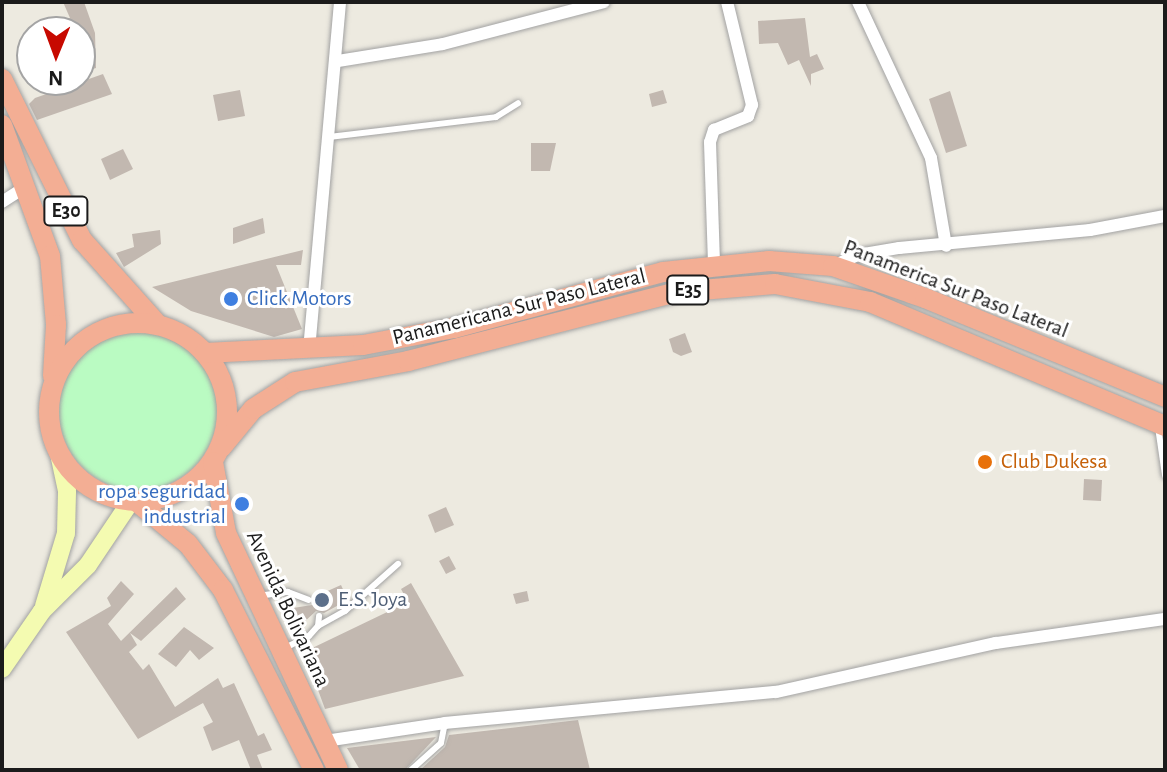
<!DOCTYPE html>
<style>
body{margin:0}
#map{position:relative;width:1167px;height:772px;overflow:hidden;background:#edeae0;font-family:"Alegreya Sans",sans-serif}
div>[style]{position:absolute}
.park>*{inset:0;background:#bafbc2}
.round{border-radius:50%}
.building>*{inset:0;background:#c2b8b0}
.roads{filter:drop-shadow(0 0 2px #a2a2a2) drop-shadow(0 0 2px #a2a2a2)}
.service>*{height:6px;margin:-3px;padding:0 3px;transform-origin:3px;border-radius:3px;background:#fff}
.minor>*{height:12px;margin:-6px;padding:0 6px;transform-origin:6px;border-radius:6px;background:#fff}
.secondary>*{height:18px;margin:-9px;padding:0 9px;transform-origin:9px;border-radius:9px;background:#f4fbb1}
.trunk>*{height:20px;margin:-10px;padding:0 10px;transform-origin:10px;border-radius:10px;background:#f3ae94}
.trunk>.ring{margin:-10px;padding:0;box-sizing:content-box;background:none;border:20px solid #f3ae94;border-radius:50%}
.dots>*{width:22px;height:22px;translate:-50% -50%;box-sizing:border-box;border:4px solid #fff;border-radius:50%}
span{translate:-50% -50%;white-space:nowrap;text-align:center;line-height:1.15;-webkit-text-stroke:6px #fff;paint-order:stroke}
.shield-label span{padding:2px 6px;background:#fff;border:2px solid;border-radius:6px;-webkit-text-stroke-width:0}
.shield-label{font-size:20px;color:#1b1b1b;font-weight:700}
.street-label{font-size:22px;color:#1b1b1b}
.shop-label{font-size:22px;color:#366cbe}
.left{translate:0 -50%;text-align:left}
.right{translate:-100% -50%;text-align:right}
.food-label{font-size:22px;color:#c56008}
.service-label{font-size:22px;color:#4e5e75}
.frame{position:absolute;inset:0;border:4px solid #1b1b1b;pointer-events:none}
.north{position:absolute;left:16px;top:16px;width:80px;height:80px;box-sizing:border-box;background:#fff;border:2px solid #a4a4a4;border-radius:50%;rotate:181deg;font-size:22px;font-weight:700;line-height:32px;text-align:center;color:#1b1b1b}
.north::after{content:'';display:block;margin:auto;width:28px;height:36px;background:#c70900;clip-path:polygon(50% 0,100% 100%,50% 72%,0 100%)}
</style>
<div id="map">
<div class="park">
<div class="round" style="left:59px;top:332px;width:158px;height:158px"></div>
</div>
<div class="building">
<div style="clip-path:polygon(63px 2px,84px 2px,95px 33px,96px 68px,90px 70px,80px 32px,67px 32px,65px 19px,70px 18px)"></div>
<div style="clip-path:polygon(805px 18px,810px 57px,817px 54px,824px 69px,811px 74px,811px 86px,799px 60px,788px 65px,778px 43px,759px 44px,758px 21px)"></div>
<div style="clip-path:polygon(103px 74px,112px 94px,37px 120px,29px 104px,35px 98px)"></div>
<div style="clip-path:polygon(240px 90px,245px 116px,218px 121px,213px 95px)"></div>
<div style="clip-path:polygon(663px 90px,667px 103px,652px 107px,649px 94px)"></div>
<div style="clip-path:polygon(950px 91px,967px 146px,946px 153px,929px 99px)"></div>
<div style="clip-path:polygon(531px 143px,556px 143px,550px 171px,531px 171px)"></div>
<div style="clip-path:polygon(123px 149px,133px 169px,110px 180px,101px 159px)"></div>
<div style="clip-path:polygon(263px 218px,265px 233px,233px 244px,233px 228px)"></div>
<div style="clip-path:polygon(160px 230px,161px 244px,124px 267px,116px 253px,134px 247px,132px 234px)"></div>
<div style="clip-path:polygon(303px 250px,301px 265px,276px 265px,302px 329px,274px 337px,191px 311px,152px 287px)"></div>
<div style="clip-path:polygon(685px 333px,692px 352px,681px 356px,673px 352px,669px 339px)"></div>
<div style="clip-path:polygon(1084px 479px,1102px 480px,1101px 501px,1083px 500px)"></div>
<div style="clip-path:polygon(446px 507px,454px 525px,435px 533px,428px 515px)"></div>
<div style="clip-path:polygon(449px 556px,456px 569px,446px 574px,439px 561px)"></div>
<div style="clip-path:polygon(121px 581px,134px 594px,108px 624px,121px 641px,176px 587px,186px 599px,141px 641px,130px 633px,137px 645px,129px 652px,143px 670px,149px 664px,175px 707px,218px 678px,223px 688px,234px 683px,258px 736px,264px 733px,272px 750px,257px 755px,263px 770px,251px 770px,239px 740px,212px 751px,203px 727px,213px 722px,203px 703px,138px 739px,66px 632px,111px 606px,107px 598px)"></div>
<div style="clip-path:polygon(411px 583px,464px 676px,325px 709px,304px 652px,408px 602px,401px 589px)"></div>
<div style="clip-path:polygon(341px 585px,348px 600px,324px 613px,316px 611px,302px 624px,293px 608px,312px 605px,314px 597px)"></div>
<div style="clip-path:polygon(527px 591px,529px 601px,516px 604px,513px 594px)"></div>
<div style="clip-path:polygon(184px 627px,214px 648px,199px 660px,190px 650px,176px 667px,158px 654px)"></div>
<div style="clip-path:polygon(578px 720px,590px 770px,420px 770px,445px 747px,449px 735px)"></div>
<div style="clip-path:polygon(436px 737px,405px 770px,360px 770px,347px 748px)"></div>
</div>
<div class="roads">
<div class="service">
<div style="left:329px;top:137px;width:168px;rotate:-6.8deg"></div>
<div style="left:496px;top:117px;width:26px;rotate:-32deg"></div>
<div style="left:1158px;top:427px;width:49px;rotate:81.7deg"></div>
<div style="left:258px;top:596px;width:30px;rotate:-8deg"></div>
<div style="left:288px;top:592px;width:22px;rotate:21deg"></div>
<div style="left:318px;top:626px;width:31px;rotate:-29deg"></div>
<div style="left:345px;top:611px;width:71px;rotate:-41.6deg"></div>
<div style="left:283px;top:649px;width:29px;rotate:-27deg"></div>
<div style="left:309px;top:636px;width:13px;rotate:-48deg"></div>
<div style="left:318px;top:626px;width:10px;rotate:-84deg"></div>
<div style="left:411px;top:770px;width:40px;rotate:-42deg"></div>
<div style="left:441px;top:743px;width:20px;rotate:-79deg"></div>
</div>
<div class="minor">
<div style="left:858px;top:2px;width:172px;rotate:64.9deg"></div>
<div style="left:931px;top:158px;width:89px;rotate:80.3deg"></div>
<div style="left:338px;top:61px;width:106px;rotate:-9.2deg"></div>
<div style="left:443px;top:44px;width:166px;rotate:-14.6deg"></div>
<div style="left:2px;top:202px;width:30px;rotate:-33deg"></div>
<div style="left:714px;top:263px;width:121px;rotate:-91.9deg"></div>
<div style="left:710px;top:142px;width:13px;rotate:-72deg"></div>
<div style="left:714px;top:130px;width:37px;rotate:-22deg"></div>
<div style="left:748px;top:116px;width:12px;rotate:-70deg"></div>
<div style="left:752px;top:105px;width:106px;rotate:-103.6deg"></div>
<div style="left:833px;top:266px;width:27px;rotate:-24deg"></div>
<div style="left:858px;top:255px;width:42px;rotate:-9.7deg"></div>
<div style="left:899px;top:248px;width:192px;rotate:-5.4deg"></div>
<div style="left:1090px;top:230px;width:76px;rotate:-10.6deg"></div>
<div style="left:309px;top:350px;width:349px;rotate:-84.9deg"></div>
<div style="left:325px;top:741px;width:121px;rotate:-8.5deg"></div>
<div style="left:445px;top:723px;width:332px;rotate:-5.4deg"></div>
<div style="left:776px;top:692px;width:225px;rotate:-12.6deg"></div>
<div style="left:996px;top:643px;width:171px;rotate:-8.1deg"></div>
</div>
<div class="secondary">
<div style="left:44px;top:606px;width:76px;rotate:-73.2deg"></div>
<div style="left:66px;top:533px;width:42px;rotate:-88.6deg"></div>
<div style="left:67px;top:491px;width:35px;rotate:-102deg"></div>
<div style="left:2px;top:669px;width:70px;rotate:-55.4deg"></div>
<div style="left:42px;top:611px;width:65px;rotate:-45deg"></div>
<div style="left:88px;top:565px;width:77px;rotate:-56.1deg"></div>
</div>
<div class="trunk">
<div style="left:2px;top:79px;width:180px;rotate:63.6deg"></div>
<div style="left:82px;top:240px;width:113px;rotate:48.2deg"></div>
<div style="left:2px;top:125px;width:140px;rotate:69.9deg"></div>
<div style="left:50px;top:256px;width:69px;rotate:85deg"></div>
<div style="left:56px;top:325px;width:51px;rotate:93.4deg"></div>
<div class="ring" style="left:49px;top:323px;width:158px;height:158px"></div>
<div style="left:205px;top:353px;width:158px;rotate:-2.9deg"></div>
<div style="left:363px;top:345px;width:93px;rotate:-10.6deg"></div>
<div style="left:454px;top:328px;width:216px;rotate:-15deg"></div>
<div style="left:663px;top:272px;width:107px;rotate:-5.9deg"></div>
<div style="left:769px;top:261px;width:64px;rotate:4.5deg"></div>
<div style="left:833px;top:266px;width:97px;rotate:19.2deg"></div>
<div style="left:925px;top:298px;width:260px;rotate:22.4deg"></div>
<div style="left:221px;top:448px;width:50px;rotate:-50.6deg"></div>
<div style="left:253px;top:409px;width:50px;rotate:-32.7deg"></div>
<div style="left:295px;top:382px;width:115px;rotate:-10.5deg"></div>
<div style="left:408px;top:361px;width:277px;rotate:-14.4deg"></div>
<div style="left:676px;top:292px;width:99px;rotate:-4.6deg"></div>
<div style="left:775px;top:284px;width:97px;rotate:10.7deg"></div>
<div style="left:870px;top:302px;width:320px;rotate:22.8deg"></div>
<div style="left:213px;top:462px;width:72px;rotate:79.6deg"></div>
<div style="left:226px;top:533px;width:262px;rotate:64.7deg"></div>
<div style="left:136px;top:501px;width:67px;rotate:39.6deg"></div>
<div style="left:188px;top:544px;width:58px;rotate:52.7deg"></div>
<div style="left:223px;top:590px;width:202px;rotate:63.2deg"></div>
</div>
</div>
<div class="dots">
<div style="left:231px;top:299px;background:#3f7fe0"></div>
<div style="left:985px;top:462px;background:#e8710a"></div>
<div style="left:242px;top:504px;background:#3f7fe0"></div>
<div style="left:322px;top:600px;background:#5c6f8a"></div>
</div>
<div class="shield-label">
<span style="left:66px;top:211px">E30</span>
<span style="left:688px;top:290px">E35</span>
</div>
<div class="street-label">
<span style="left:956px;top:289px;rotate:21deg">Panamerica Sur Paso Lateral</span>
<span style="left:519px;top:307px;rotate:-14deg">Panamericana Sur Paso Lateral</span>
<span style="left:288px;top:609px;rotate:65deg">Avenida Bolivariana</span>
</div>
<div class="shop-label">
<span class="left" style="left:247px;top:299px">Click Motors</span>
<span class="right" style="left:226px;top:504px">ropa seguridad<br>industrial</span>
</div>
<div class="food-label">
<span class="left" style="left:1001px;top:462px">Club Dukesa</span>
</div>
<div class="service-label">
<span class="left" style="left:338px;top:600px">E.S. Joya</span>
</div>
<div class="frame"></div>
<div class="north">N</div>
</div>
